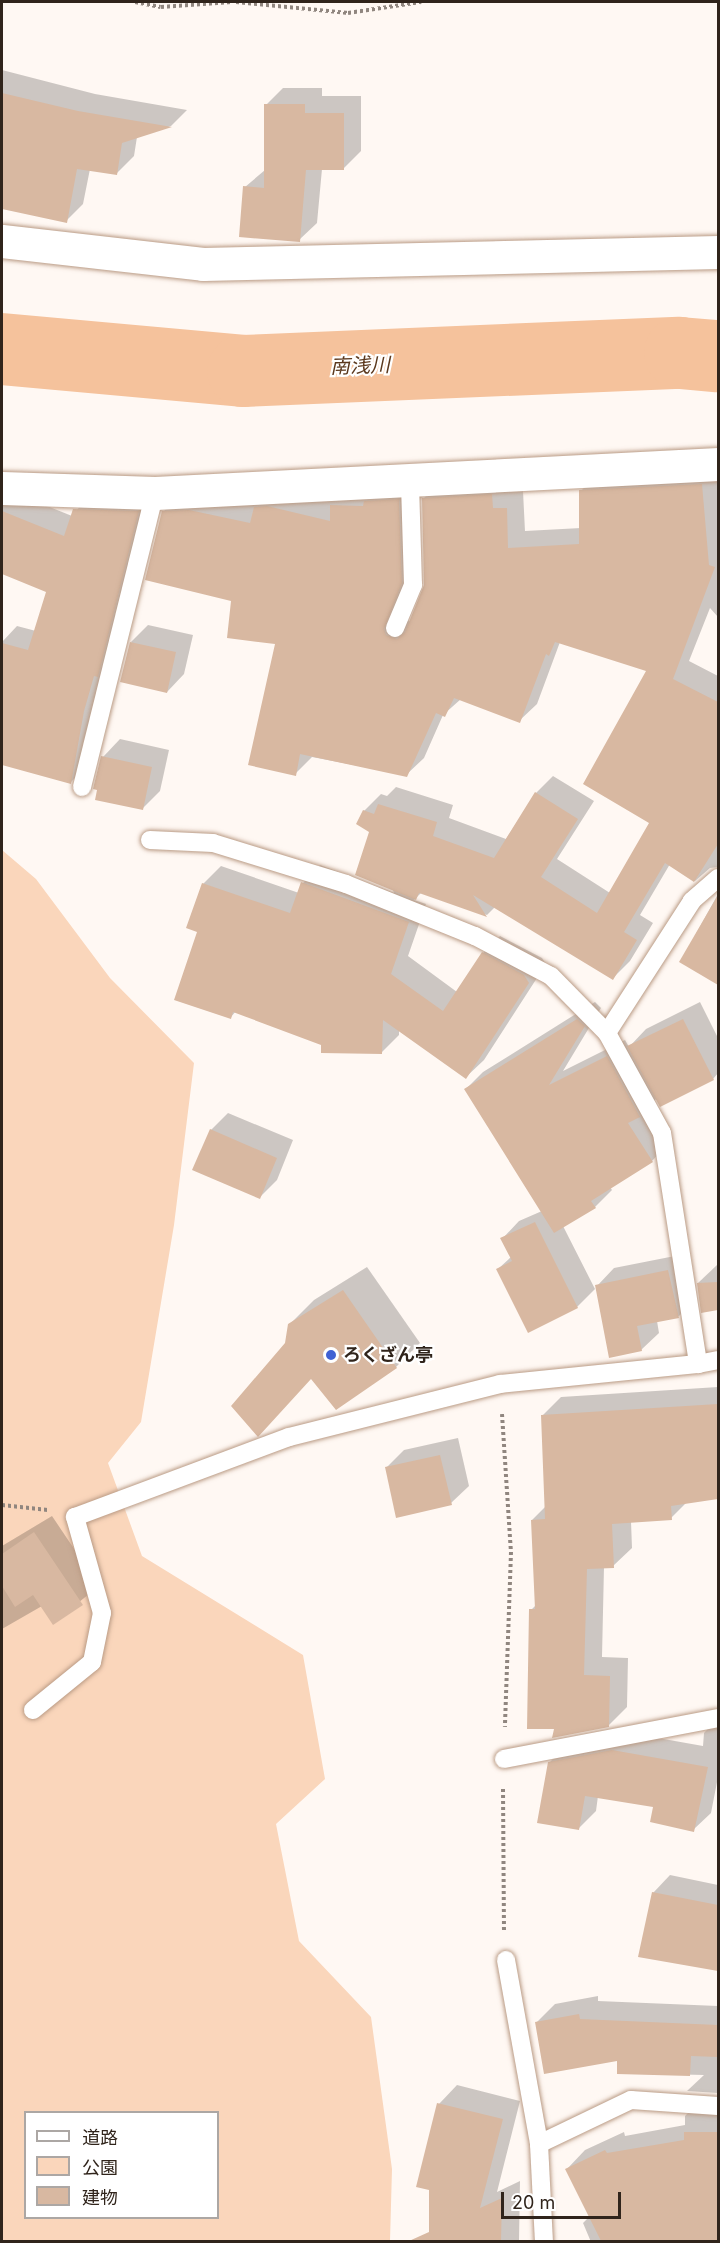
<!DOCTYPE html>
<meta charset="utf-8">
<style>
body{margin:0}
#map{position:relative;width:720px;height:2243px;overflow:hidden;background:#fff8f3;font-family:Inter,"Noto Sans JP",sans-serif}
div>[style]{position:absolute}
.green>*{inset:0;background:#fad6bb}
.shadow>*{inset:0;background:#0003}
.river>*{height:72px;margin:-36px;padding:0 36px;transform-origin:36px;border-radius:36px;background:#f5c29c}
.building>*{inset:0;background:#d8b8a1}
.path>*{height:4px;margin-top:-2px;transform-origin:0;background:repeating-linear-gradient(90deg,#90867f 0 3px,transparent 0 6px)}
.roads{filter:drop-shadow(0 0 2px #ba9b85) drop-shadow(0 0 2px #ba9b85)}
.lane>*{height:18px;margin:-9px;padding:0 9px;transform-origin:9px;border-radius:9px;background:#fff}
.street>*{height:33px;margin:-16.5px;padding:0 16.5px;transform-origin:16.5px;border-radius:16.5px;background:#fff}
.dots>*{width:16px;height:16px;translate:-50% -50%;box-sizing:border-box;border:3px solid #fff;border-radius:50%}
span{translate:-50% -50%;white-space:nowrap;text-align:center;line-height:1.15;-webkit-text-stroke:4.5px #fff;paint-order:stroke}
.poi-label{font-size:18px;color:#30241b;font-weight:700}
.left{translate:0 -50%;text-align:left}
.water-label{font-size:20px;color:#5b381d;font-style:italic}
.frame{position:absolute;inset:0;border:3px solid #30241b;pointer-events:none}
.legend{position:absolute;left:24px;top:2111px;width:195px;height:108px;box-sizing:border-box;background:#fff;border:2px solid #aca7a4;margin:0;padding:8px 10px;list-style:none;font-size:18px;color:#30241b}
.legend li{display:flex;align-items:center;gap:12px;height:30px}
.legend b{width:30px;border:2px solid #aca7a4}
.scale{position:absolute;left:501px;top:2192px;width:120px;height:27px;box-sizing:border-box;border:3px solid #30241b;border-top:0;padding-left:8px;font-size:18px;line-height:21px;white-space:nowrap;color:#30241b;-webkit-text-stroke:4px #fff;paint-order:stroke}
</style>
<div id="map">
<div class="green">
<div style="clip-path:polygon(evenodd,2px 850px,36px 879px,110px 978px,194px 1063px,174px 1225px,141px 1422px,108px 1463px,142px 1556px,303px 1655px,325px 1779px,276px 1824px,299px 1941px,371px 2017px,392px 2169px,390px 2241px,2px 2241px,2px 850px,26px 2112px,218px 2112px,218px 2218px,26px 2218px,26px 2112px)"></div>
</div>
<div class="shadow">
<div style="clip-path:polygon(2px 70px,95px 94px,187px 110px,171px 126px,137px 137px,134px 156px,116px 174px,90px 169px,83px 204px,66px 221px,2px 207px)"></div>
<div style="clip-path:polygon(283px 88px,322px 88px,322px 96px,361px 96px,361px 151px,343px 169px,322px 169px,317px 223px,299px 240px,245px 187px,265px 170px,266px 105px)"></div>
<div style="clip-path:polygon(718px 467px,718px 617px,710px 608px,689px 661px,718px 676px,718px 867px,710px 868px,695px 881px,670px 864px,640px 915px,653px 923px,630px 961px,613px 978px,495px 907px,487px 915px,422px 892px,414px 900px,426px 904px,408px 956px,457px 992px,483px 953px,500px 936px,542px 958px,546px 964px,484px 1060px,466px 1077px,399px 1030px,399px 1035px,381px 1053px,322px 1044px,236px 1011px,231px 1017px,199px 931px,203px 884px,221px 866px,299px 893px,303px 883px,320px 865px,394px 893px,364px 811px,381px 794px,387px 796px,396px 787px,453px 805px,449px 818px,506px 839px,536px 793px,553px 776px,594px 801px,557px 859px,610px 893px,651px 823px,649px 670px,560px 642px,537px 704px,519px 721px,461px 699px,443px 715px,424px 758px,406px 775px,312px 757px,295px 774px,276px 643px,233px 600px,163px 512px,181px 495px,207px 493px,258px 505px,272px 490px,285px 489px,336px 501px,349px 488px,416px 483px,403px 618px,411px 622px,426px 585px,423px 499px,441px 481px,509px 478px,510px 492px,523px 491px,525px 531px,581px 528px,581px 491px,598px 473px)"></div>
<div style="clip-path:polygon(92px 492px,155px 495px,88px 765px,71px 782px,2px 763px,2px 642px,17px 626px,36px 631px,48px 591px,2px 573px,2px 495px,15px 493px,72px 516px)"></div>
<div style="clip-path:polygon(148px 625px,193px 635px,184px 674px,167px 692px,131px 642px)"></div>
<div style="clip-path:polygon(120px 739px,169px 750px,160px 791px,143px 808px,103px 757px)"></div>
<div style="clip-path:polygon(718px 894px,718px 983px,681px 961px)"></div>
<div style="clip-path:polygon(595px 1002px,601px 1008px,563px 1071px,625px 1040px,629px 1047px,646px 1029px,700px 1002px,718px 1038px,718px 1073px,713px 1079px,657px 1098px,647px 1108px,669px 1143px,652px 1161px,610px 1187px,612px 1190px,595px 1207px,563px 1226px,595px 1289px,577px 1307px,529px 1331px,498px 1269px,511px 1257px,502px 1239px,519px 1221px,542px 1211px,466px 1089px,483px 1072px)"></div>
<div style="clip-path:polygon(228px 1113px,293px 1140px,277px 1180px,259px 1198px,211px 1130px)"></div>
<div style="clip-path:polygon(685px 1254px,696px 1299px,679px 1316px,657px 1321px,659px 1333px,641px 1350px,597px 1286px,614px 1268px)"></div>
<div style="clip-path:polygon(717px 1265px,718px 1308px,703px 1311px,698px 1283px)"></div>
<div style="clip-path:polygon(367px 1267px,420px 1343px,396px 1367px,312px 1378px,286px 1343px,289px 1325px,314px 1300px)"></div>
<div style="clip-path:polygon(718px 1387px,718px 1497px,687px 1502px,671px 1518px,631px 1521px,632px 1548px,613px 1566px,604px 1567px,602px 1657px,628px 1658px,627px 1707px,608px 1726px,556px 1727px,531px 1610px,536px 1605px,532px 1520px,546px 1506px,543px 1415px,561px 1397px)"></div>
<div style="clip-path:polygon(458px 1438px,469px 1486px,451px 1503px,386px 1468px,404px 1450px)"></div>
<div style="clip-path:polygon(52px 1516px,99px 1586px,53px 1623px,42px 1606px,2px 1629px,2px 1546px)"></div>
<div style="clip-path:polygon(718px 1718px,718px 1777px,711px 1813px,693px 1830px,655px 1806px,598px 1796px,596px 1811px,578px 1829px,549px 1763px,567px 1745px,630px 1733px,703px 1746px,704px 1733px)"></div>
<div style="clip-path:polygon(670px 1875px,718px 1885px,718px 1969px,640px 1956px,653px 1893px)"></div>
<div style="clip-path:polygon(598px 1996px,598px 2001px,718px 2006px,718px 2093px,687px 2091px,704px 2075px,619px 2073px,619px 2059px,537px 2022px,555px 2004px)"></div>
<div style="clip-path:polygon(457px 2085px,520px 2101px,497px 2192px,520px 2181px,519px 2242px,431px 2242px,430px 2189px,439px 2104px)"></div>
<div style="clip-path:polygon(704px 2097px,718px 2098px,718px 2242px,591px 2242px,583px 2223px,590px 2216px,567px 2169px,585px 2150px,624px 2132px,625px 2136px,685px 2125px,685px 2116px)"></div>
</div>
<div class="river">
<div style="left:2px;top:349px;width:242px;rotate:5.2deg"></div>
<div style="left:243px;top:371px;width:437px;rotate:-2.4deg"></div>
<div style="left:680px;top:353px;width:38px;rotate:5deg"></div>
</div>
<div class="building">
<div style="clip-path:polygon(2px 93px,78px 111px,172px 127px,122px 143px,117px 175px,77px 169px,67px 223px,2px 209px)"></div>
<div style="clip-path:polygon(264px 104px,305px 104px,305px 113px,344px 113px,344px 170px,306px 170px,300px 242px,239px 237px,243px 186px,264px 188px)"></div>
<div style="clip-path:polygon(702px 484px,709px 565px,715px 567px,673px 679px,718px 702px,718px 844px,694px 882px,665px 863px,624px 932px,637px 940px,613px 980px,473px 895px,487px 917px,419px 893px,416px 900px,355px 875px,369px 832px,356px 824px,363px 810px,374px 814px,378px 804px,437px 822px,433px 836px,494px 858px,535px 792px,578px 819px,541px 877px,597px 913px,649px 823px,583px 784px,646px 671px,555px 642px,549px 656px,546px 654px,520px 723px,454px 698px,445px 717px,436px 713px,407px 777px,300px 754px,296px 776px,248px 765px,275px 644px,227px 638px,231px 601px,145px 580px,162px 511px,189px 510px,250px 523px,254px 507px,267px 506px,330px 521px,330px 505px,363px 506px,364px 501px,399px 499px,402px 583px,384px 629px,386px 635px,397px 639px,405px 632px,424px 585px,422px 498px,492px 494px,493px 508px,507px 508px,508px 548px,579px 544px,579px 490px)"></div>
<div style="clip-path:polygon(73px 509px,139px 511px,98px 677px,94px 676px,84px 711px,71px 784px,2px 765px,2px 643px,28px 650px,46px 592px,2px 574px,2px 511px,64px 536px)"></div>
<div style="clip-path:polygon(130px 642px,176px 652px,167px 693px,120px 682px)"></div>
<div style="clip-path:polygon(101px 756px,152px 767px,143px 810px,95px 800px,97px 790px,93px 789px)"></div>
<div style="clip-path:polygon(301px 882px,409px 922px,391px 974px,443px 1011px,482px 952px,524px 975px,529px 983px,466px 1079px,383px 1020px,382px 1054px,321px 1053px,321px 1045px,233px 1012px,231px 1019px,174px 1000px,197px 932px,186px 928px,202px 883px,290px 913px)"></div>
<div style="clip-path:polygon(718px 895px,718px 985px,679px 962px)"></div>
<div style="clip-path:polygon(577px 1019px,585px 1026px,549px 1085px,607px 1056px,640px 1117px,628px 1123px,653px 1162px,591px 1201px,596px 1208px,554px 1233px,464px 1089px)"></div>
<div style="clip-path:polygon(683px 1019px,714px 1080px,660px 1107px,627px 1046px)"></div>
<div style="clip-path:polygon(210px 1129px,277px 1158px,260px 1199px,192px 1170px)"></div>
<div style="clip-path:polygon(535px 1222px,578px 1308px,528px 1333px,496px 1269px,512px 1261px,500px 1238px)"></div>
<div style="clip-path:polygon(668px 1270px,679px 1318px,637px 1326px,642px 1351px,609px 1358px,595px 1285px)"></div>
<div style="clip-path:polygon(718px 1282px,718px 1310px,701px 1313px,697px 1283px)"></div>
<div style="clip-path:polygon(343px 1290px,397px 1368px,336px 1410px,311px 1379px,258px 1437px,231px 1406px,285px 1343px,288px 1324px)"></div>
<div style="clip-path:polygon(718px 1404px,718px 1499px,671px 1506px,672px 1520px,612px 1524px,614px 1568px,587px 1569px,584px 1675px,610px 1676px,609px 1727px,552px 1738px,554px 1729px,527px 1729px,529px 1609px,535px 1609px,531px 1520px,545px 1519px,541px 1415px)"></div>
<div style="clip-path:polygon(440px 1455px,452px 1505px,396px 1518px,385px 1467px)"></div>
<div style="clip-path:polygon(34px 1532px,83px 1605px,53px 1625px,33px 1595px,15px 1607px,2px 1586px,2px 1554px)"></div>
<div style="clip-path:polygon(612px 1750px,708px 1767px,694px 1832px,650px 1822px,653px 1807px,585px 1796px,579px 1830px,537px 1823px,548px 1762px)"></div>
<div style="clip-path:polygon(652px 1892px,718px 1905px,718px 1971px,638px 1957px)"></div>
<div style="clip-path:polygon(579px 2014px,580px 2019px,718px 2025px,718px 2057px,691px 2056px,690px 2076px,617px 2074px,617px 2061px,544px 2074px,535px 2022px)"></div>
<div style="clip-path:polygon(437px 2103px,503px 2119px,480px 2208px,502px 2198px,501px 2241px,409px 2241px,429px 2232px,429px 2190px,416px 2187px)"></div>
<div style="clip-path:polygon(684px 2132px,718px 2132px,718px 2241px,601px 2241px,565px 2169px,605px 2150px,607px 2153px,684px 2140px)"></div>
</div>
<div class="path">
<div style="left:135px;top:2px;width:26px;rotate:11deg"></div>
<div style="left:161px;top:7px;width:71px;rotate:-4deg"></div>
<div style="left:236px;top:2px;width:113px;rotate:5.6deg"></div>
<div style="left:348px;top:13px;width:74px;rotate:-8.6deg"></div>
<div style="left:502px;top:1414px;width:138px;rotate:86.3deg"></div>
<div style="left:511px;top:1552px;width:175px;rotate:92deg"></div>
<div style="left:2px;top:1505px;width:46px;rotate:6.2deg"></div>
<div style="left:503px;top:1789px;width:142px;rotate:89.6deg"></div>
</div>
<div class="roads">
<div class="lane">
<div style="left:395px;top:628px;width:47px;rotate:-67.3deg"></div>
<div style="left:413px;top:585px;width:104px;rotate:-91.7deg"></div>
<div style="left:82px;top:787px;width:303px;rotate:-76.1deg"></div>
<div style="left:150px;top:840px;width:63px;rotate:2.7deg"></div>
<div style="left:213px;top:843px;width:139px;rotate:17.1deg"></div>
<div style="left:346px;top:884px;width:139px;rotate:22deg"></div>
<div style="left:475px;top:936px;width:86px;rotate:27.8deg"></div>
<div style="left:551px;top:976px;width:80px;rotate:45.5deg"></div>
<div style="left:718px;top:878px;width:35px;rotate:139deg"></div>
<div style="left:692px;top:901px;width:157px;rotate:122.8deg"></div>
<div style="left:607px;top:1033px;width:114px;rotate:61.2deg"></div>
<div style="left:662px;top:1133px;width:234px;rotate:81.1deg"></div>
<div style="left:698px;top:1364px;width:20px;rotate:-11deg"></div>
<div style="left:33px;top:1710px;width:76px;rotate:-39.1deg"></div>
<div style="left:92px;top:1662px;width:50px;rotate:-78.5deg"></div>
<div style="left:102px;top:1613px;width:100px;rotate:-105.7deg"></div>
<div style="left:75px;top:1517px;width:228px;rotate:-20.5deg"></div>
<div style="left:289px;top:1437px;width:218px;rotate:-14.1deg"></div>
<div style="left:500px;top:1384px;width:199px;rotate:-5.8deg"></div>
<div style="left:504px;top:1759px;width:218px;rotate:-10.8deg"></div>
<div style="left:506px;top:1960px;width:187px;rotate:79.8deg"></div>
<div style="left:539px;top:2144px;width:102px;rotate:-25.6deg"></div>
<div style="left:631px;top:2100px;width:87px;rotate:3.9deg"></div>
<div style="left:539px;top:2144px;width:98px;rotate:87.1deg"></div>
</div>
<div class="street">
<div style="left:2px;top:241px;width:202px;rotate:6.5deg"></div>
<div style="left:203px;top:264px;width:515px;rotate:-1.33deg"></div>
<div style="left:2px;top:488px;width:153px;rotate:1.9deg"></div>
<div style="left:155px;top:493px;width:564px;rotate:-2.95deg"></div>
</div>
</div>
<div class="dots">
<div style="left:331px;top:1355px;background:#4061d3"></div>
</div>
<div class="poi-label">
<span class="left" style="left:343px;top:1355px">ろくざん亭</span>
</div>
<div class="water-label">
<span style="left:360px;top:366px;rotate:-2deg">南浅川</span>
</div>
<div class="frame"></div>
<ul class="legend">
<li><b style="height:8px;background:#fff"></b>道路</li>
<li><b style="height:16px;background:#fad6bb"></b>公園</li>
<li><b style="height:16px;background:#d8b8a1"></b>建物</li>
</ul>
<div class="scale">20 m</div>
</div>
